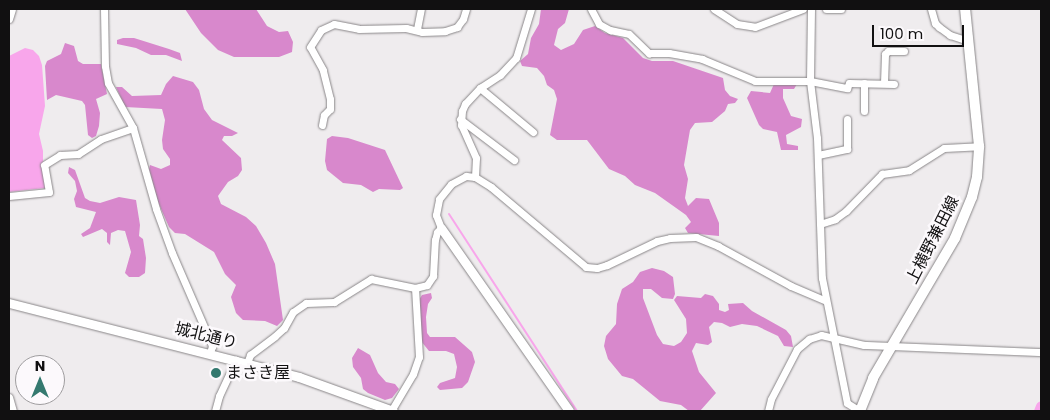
<!DOCTYPE html>
<meta charset="utf-8">
<style>
body{margin:0}
#map{position:relative;width:1050px;height:420px;overflow:hidden;background:#efecee;font-family:Poppins,"Noto Sans JP",sans-serif}
div>[style]{position:absolute}
.forest>*{inset:0;background:#d888cc}
.water>*{inset:0;background:#f8a6eb}
.stream>*{height:2px;margin:-1px;padding:0 1px;transform-origin:1px;border-radius:1px;background:#f8a6eb}
.river>*{height:11px;margin:-5.5px;padding:0 5.5px;transform-origin:5.5px;border-radius:5.5px;background:#f8a6eb}
.roads{filter:drop-shadow(0 0 1px #898688) drop-shadow(0 0 1px #898688)}
.minor>*{height:7px;margin:-3.5px;padding:0 3.5px;transform-origin:3.5px;border-radius:3.5px;background:#fff}
.tertiary>*{height:9px;margin:-4.5px;padding:0 4.5px;transform-origin:4.5px;border-radius:4.5px;background:#fff}
.secondary>*{height:10px;margin:-5px;padding:0 5px;transform-origin:5px;border-radius:5px;background:#fff}
.dots>*{width:14px;height:14px;translate:-50% -50%;box-sizing:border-box;border:2px solid #fcf9fc;border-radius:50%}
span{translate:-50% -50%;white-space:nowrap;text-align:center;line-height:1.15;-webkit-text-stroke:5px #fcf9fc;paint-order:stroke}
.street-label{font-size:16px;color:#111011}
.poi-label{font-size:16px;color:#111011}
.left{translate:0 -50%;text-align:left}
.frame{position:absolute;inset:0;border:10px solid #111011;pointer-events:none}
.north{position:absolute;left:15px;top:355px;width:50px;height:50px;box-sizing:border-box;background:#fcf9fc;border:1px solid #9e9c9e;border-radius:50%;rotate:0deg;font-size:14px;font-weight:700;line-height:20px;text-align:center;color:#111011}
.north::after{content:'';display:block;margin:auto;width:18px;height:22px;background:#34796f;clip-path:polygon(50% 0,100% 100%,50% 72%,0 100%)}
.scale{position:absolute;left:872px;top:25px;width:92px;height:22px;box-sizing:border-box;border:2px solid #111011;border-top:0;padding-left:6px;font-size:15px;line-height:18px;white-space:nowrap;color:#111011;-webkit-text-stroke:4px #fcf9fc;paint-order:stroke}
</style>
<div id="map">
<div class="forest">
<div style="clip-path:polygon(185px 9px,256px 9px,267px 26px,279px 32px,288px 31px,293px 42px,292px 52px,279px 57px,234px 57px,218px 50px,201px 33px)"></div>
<div style="clip-path:polygon(541px 9px,569px 9px,565px 23px,558px 29px,554px 45px,561px 50px,574px 44px,583px 30px,595px 26px,605px 33px,623px 38px,643px 58px,652px 61px,673px 61px,723px 78px,725px 90px,730px 96px,738px 99px,735px 103px,728px 104px,725px 111px,712px 122px,695px 123px,690px 130px,684px 165px,688px 179px,685px 198px,688px 206px,696px 198px,709px 199px,719px 223px,719px 236px,688px 233px,685px 228px,691px 222px,686px 215px,655px 193px,635px 185px,625px 176px,609px 169px,587px 140px,557px 140px,550px 135px,557px 99px,554px 90px,547px 85px,544px 76px,537px 68px,522px 66px,520px 61px,528px 54px,531px 38px,539px 24px)"></div>
<div style="clip-path:polygon(123px 38px,134px 38px,169px 49px,180px 53px,182px 61px,166px 55px,151px 55px,136px 48px,117px 44px,117px 40px)"></div>
<div style="clip-path:polygon(65px 43px,74px 46px,78px 61px,83px 64px,101px 64px,107px 94px,96px 99px,100px 113px,99px 126px,96px 136px,92px 138px,88px 135px,85px 105px,82px 101px,56px 95px,47px 100px,45px 66px,47px 61px,61px 54px)"></div>
<div style="clip-path:polygon(173px 76px,193px 82px,199px 90px,204px 109px,212px 120px,238px 133px,232px 136px,224px 136px,222px 140px,241px 158px,242px 170px,238px 176px,228px 182px,218px 196px,221px 204px,246px 217px,256px 226px,266px 243px,275px 264px,283px 320px,277px 326px,265px 321px,243px 320px,236px 313px,231px 297px,236px 285px,225px 274px,214px 252px,185px 234px,175px 233px,169px 227px,158px 202px,149px 169px,150px 165px,161px 169px,170px 165px,170px 159px,163px 149px,162px 140px,165px 120px,162px 109px,125px 107px,116px 87px,122px 87px,132px 96px,161px 95px,166px 84px)"></div>
<div style="clip-path:polygon(774px 84px,797px 84px,794px 89px,783px 89px,783px 98px,791px 116px,802px 119px,801px 127px,786px 135px,787px 144px,798px 146px,798px 150px,781px 150px,777px 132px,763px 129px,759px 125px,747px 98px,751px 91px,770px 93px)"></div>
<div style="clip-path:polygon(332px 136px,348px 138px,385px 150px,403px 188px,400px 190px,379px 189px,373px 192px,361px 185px,343px 183px,327px 170px,325px 161px,327px 139px)"></div>
<div style="clip-path:polygon(69px 167px,75px 170px,85px 198px,90px 201px,100px 203px,119px 197px,136px 200px,140px 225px,139px 236px,143px 239px,146px 258px,145px 273px,139px 277px,129px 277px,125px 273px,131px 252px,125px 231px,118px 230px,111px 233px,110px 245px,107px 242px,107px 233px,102px 229px,83px 237px,81px 234px,90px 228px,96px 212px,76px 207px,74px 199px,77px 191px,75px 181px,68px 173px)"></div>
<div style="clip-path:polygon(652px 268px,664px 271px,673px 277px,675px 294px,673px 299px,662px 298px,651px 289px,643px 289px,643px 298px,657px 335px,663px 344px,674px 346px,681px 342px,687px 333px,686px 319px,674px 300px,677px 296px,701px 298px,705px 294px,713px 296px,719px 304px,719px 310px,725px 312px,729px 310px,728px 304px,743px 303px,752px 311px,786px 330px,791px 336px,793px 347px,784px 346px,778px 336px,757px 326px,742px 324px,730px 327px,722px 323px,714px 322px,709px 327px,712px 342px,708px 345px,696px 343px,692px 351px,699px 372px,716px 393px,700px 411px,689px 411px,681px 405px,660px 401px,633px 379px,622px 376px,608px 359px,604px 346px,606px 336px,616px 324px,617px 304px,622px 289px,633px 282px,640px 272px)"></div>
<div style="clip-path:polygon(431px 293px,432px 298px,428px 304px,426px 317px,427px 333px,430px 337px,455px 337px,472px 352px,475px 362px,468px 382px,462px 388px,440px 390px,437px 387px,440px 383px,455px 378px,457px 367px,454px 354px,446px 351px,429px 351px,421px 341px,419px 300px,422px 295px)"></div>
<div style="clip-path:polygon(358px 348px,370px 355px,378px 373px,386px 382px,395px 384px,399px 389px,392px 398px,385px 400px,368px 393px,363px 389px,361px 378px,353px 367px,352px 358px)"></div>
</div>
<div class="water">
<div style="clip-path:polygon(25px 48px,33px 50px,39px 56px,42px 65px,45px 106px,39px 134px,43px 151px,43px 171px,45px 188px,9px 192px,9px 56px)"></div>
</div>
<div class="stream">
<div style="left:449px;top:214px;width:235px;rotate:57deg"></div>
</div>
<div class="river">
<div style="left:1039px;top:411px;width:5px;rotate:-68deg"></div>
</div>
<div class="roads">
<div class="minor">
<div style="left:104px;top:9px;width:57px;rotate:89deg"></div>
<div style="left:105px;top:66px;width:17px;rotate:80deg"></div>
<div style="left:108px;top:83px;width:51px;rotate:60.9deg"></div>
<div style="left:133px;top:128px;width:84px;rotate:74.1deg"></div>
<div style="left:156px;top:209px;width:47px;rotate:70deg"></div>
<div style="left:172px;top:253px;width:93px;rotate:66.5deg"></div>
<div style="left:209px;top:338px;width:9px;rotate:69deg"></div>
<div style="left:212px;top:346px;width:7px;rotate:106deg"></div>
<div style="left:591px;top:9px;width:17px;rotate:62deg"></div>
<div style="left:599px;top:24px;width:13px;rotate:29deg"></div>
<div style="left:610px;top:30px;width:19px;rotate:12deg"></div>
<div style="left:629px;top:34px;width:28px;rotate:44deg"></div>
<div style="left:649px;top:53px;width:20px"></div>
<div style="left:669px;top:53px;width:34px;rotate:10deg"></div>
<div style="left:702px;top:59px;width:57px;rotate:22.5deg"></div>
<div style="left:755px;top:81px;width:55px"></div>
<div style="left:810px;top:81px;width:38px;rotate:11deg"></div>
<div style="left:847px;top:88px;width:5px;rotate:-68deg"></div>
<div style="left:849px;top:83px;width:45px;rotate:1.3deg"></div>
<div style="left:714px;top:9px;width:27px;rotate:33deg"></div>
<div style="left:737px;top:24px;width:18px;rotate:9deg"></div>
<div style="left:755px;top:27px;width:51px;rotate:-20.6deg"></div>
<div style="left:811px;top:9px;width:72px;rotate:90.8deg"></div>
<div style="left:810px;top:81px;width:57px;rotate:83deg"></div>
<div style="left:817px;top:138px;width:140px;rotate:88deg"></div>
<div style="left:822px;top:278px;width:127px;rotate:78.7deg"></div>
<div style="left:847px;top:403px;width:15px;rotate:32deg"></div>
<div style="left:826px;top:9px;width:15px"></div>
<div style="left:931px;top:9px;width:15px;rotate:74deg"></div>
<div style="left:935px;top:23px;width:6px;rotate:45deg"></div>
<div style="left:939px;top:27px;width:14px;rotate:36deg"></div>
<div style="left:950px;top:35px;width:19px;rotate:18deg"></div>
<div style="left:9px;top:19px;width:10px;rotate:-73deg"></div>
<div style="left:417px;top:29px;width:20px;rotate:-79deg"></div>
<div style="left:884px;top:83px;width:29px;rotate:-88deg"></div>
<div style="left:885px;top:54px;width:4px;rotate:-45deg"></div>
<div style="left:888px;top:51px;width:16px"></div>
<div style="left:480px;top:88px;width:69px;rotate:39.7deg"></div>
<div style="left:864px;top:111px;width:28px;rotate:-90deg"></div>
<div style="left:460px;top:119px;width:68px;rotate:37.2deg"></div>
<div style="left:322px;top:125px;width:10px;rotate:-79deg"></div>
<div style="left:324px;top:115px;width:8px;rotate:-45deg"></div>
<div style="left:330px;top:109px;width:10px;rotate:-90deg"></div>
<div style="left:330px;top:99px;width:30px;rotate:-104deg"></div>
<div style="left:323px;top:70px;width:26px;rotate:-119deg"></div>
<div style="left:310px;top:47px;width:20px;rotate:-57deg"></div>
<div style="left:321px;top:30px;width:14px;rotate:-25deg"></div>
<div style="left:334px;top:24px;width:25px;rotate:11deg"></div>
<div style="left:359px;top:29px;width:47px;rotate:-1.2deg"></div>
<div style="left:406px;top:28px;width:16px;rotate:14deg"></div>
<div style="left:422px;top:32px;width:23px;rotate:-2deg"></div>
<div style="left:445px;top:31px;width:13px;rotate:-18deg"></div>
<div style="left:457px;top:27px;width:10px;rotate:-53deg"></div>
<div style="left:463px;top:19px;width:10px;rotate:-73deg"></div>
<div style="left:818px;top:155px;width:30px;rotate:-12deg"></div>
<div style="left:847px;top:149px;width:30px;rotate:-90deg"></div>
<div style="left:475px;top:177px;width:19px;rotate:-87deg"></div>
<div style="left:476px;top:158px;width:36px;rotate:-114deg"></div>
<div style="left:461px;top:125px;width:14px;rotate:-86deg"></div>
<div style="left:462px;top:111px;width:8px;rotate:-67deg"></div>
<div style="left:465px;top:104px;width:22px;rotate:-47deg"></div>
<div style="left:480px;top:88px;width:24px;rotate:-33deg"></div>
<div style="left:500px;top:75px;width:23px;rotate:-47deg"></div>
<div style="left:516px;top:58px;width:51px;rotate:-73deg"></div>
<div style="left:9px;top:196px;width:40px;rotate:-5.7deg"></div>
<div style="left:49px;top:192px;width:27px;rotate:-100deg"></div>
<div style="left:44px;top:165px;width:19px;rotate:-32deg"></div>
<div style="left:60px;top:155px;width:18px;rotate:-3deg"></div>
<div style="left:78px;top:154px;width:27px;rotate:-33deg"></div>
<div style="left:101px;top:139px;width:34px;rotate:-19deg"></div>
<div style="left:820px;top:224px;width:16px;rotate:-18deg"></div>
<div style="left:835px;top:219px;width:14px;rotate:-36deg"></div>
<div style="left:846px;top:211px;width:52px;rotate:-45.8deg"></div>
<div style="left:882px;top:174px;width:27px;rotate:-8deg"></div>
<div style="left:909px;top:170px;width:41px;rotate:-32.2deg"></div>
<div style="left:944px;top:148px;width:35px;rotate:-3deg"></div>
<div style="left:247px;top:363px;width:9px;rotate:-69deg"></div>
<div style="left:250px;top:355px;width:31px;rotate:-37deg"></div>
<div style="left:275px;top:336px;width:12px;rotate:-42deg"></div>
<div style="left:284px;top:328px;width:18px;rotate:-61deg"></div>
<div style="left:293px;top:312px;width:16px;rotate:-35deg"></div>
<div style="left:306px;top:303px;width:28px;rotate:-2deg"></div>
<div style="left:334px;top:302px;width:44px;rotate:-31.9deg"></div>
<div style="left:371px;top:279px;width:45px;rotate:11.6deg"></div>
<div style="left:415px;top:288px;width:12px;rotate:-14deg"></div>
<div style="left:427px;top:285px;width:11px;rotate:-56deg"></div>
<div style="left:433px;top:276px;width:36px;rotate:-87deg"></div>
<div style="left:435px;top:240px;width:8px;rotate:-76deg"></div>
<div style="left:437px;top:232px;width:6px;rotate:-45deg"></div>
<div style="left:441px;top:228px;width:14px;rotate:-111deg"></div>
<div style="left:436px;top:215px;width:16px;rotate:-79deg"></div>
<div style="left:439px;top:199px;width:19px;rotate:-51deg"></div>
<div style="left:451px;top:184px;width:17px;rotate:-28deg"></div>
<div style="left:466px;top:176px;width:9px;rotate:6deg"></div>
<div style="left:475px;top:177px;width:19px;rotate:32deg"></div>
<div style="left:491px;top:187px;width:124px;rotate:40.1deg"></div>
<div style="left:586px;top:267px;width:11px;rotate:5deg"></div>
<div style="left:597px;top:268px;width:10px;rotate:-17deg"></div>
<div style="left:607px;top:265px;width:55px;rotate:-25.6deg"></div>
<div style="left:657px;top:241px;width:13px;rotate:-13deg"></div>
<div style="left:670px;top:238px;width:26px;rotate:-2deg"></div>
<div style="left:696px;top:237px;width:24px;rotate:22deg"></div>
<div style="left:718px;top:246px;width:83px;rotate:28.7deg"></div>
<div style="left:791px;top:286px;width:38px;rotate:23deg"></div>
<div style="left:9px;top:397px;width:15px;rotate:74deg"></div>
<div style="left:215px;top:411px;width:16px;rotate:-75deg"></div>
<div style="left:219px;top:396px;width:40px;rotate:-65deg"></div>
<div style="left:391px;top:411px;width:43px;rotate:-59.3deg"></div>
<div style="left:413px;top:374px;width:18px;rotate:-71deg"></div>
<div style="left:419px;top:357px;width:69px;rotate:-93.3deg"></div>
<div style="left:768px;top:411px;width:12px;rotate:-76deg"></div>
<div style="left:771px;top:399px;width:56px;rotate:-62.5deg"></div>
<div style="left:797px;top:349px;width:16px;rotate:-40deg"></div>
<div style="left:809px;top:339px;width:13px;rotate:-18deg"></div>
<div style="left:821px;top:335px;width:44px;rotate:13.1deg"></div>
<div style="left:864px;top:345px;width:177px;rotate:2.3deg"></div>
</div>
<div class="tertiary">
<div style="left:441px;top:228px;width:223px;rotate:55deg"></div>
<div style="left:9px;top:303px;width:299px;rotate:14.3deg"></div>
<div style="left:299px;top:377px;width:100px;rotate:19.9deg"></div>
</div>
<div class="secondary">
<div style="left:860px;top:411px;width:35px;rotate:-68deg"></div>
<div style="left:873px;top:378px;width:162px;rotate:-59.6deg"></div>
<div style="left:955px;top:238px;width:44px;rotate:-67.5deg"></div>
<div style="left:972px;top:197px;width:21px;rotate:-76deg"></div>
<div style="left:977px;top:177px;width:31px;rotate:-86deg"></div>
<div style="left:979px;top:146px;width:138px;rotate:-95.8deg"></div>
</div>
</div>
<div class="dots">
<div style="left:216px;top:373px;background:#34796f"></div>
</div>
<div class="street-label">
<span style="left:933px;top:240px;rotate:-63deg">上横野兼田線</span>
<span style="left:206px;top:336px;rotate:14deg">城北通り</span>
</div>
<div class="poi-label">
<span class="left" style="left:226px;top:373px">まさき屋</span>
</div>
<div class="frame"></div>
<div class="north">N</div>
<div class="scale">100 m</div>
</div>
